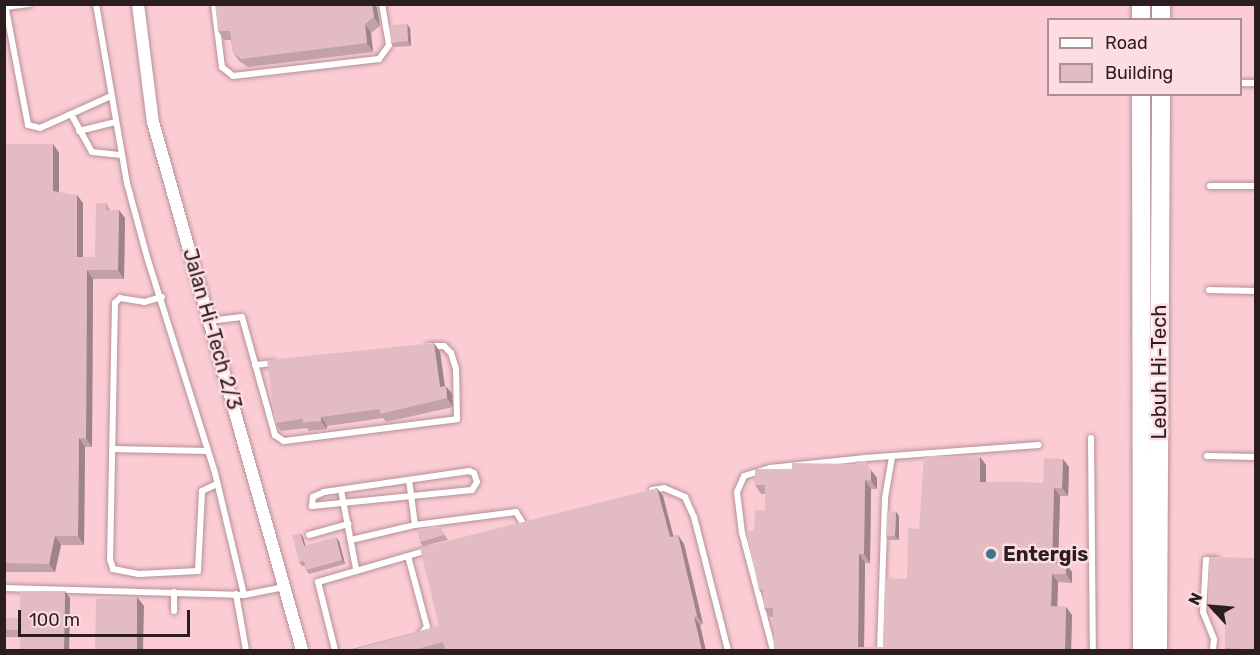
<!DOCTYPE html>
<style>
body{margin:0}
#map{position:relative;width:1260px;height:655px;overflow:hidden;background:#fddde2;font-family:Rubik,sans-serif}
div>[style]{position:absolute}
.built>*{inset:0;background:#fcccd4}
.roads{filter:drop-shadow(0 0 2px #b59197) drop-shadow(0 0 2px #b59197)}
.service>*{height:6px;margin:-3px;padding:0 3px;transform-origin:3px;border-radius:3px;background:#fff}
.minor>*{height:12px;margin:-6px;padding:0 6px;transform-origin:6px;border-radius:6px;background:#fff}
.primary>*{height:18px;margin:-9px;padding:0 9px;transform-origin:9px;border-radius:9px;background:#fff}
.wall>*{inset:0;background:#c2a2a7}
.shaded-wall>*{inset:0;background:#9e8488}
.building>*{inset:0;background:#e2bcc2}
.dots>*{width:16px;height:16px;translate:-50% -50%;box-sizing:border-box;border:3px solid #fddde2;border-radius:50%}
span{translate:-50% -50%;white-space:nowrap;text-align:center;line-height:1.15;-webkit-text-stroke:5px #fddde2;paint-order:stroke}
.street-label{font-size:20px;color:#2b1d20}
.poi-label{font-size:20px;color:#2b1d20;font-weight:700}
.left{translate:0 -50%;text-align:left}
.frame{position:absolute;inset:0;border:6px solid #2b1d20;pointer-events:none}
.legend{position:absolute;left:1047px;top:18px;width:195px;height:78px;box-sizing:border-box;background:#fddde2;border:2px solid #a99094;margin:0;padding:8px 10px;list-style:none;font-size:18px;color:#2b1d20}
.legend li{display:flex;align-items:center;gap:12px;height:30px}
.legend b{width:30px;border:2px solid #a99094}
.north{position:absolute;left:1182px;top:577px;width:60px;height:60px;-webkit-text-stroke:4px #fddde2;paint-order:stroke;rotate:296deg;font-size:16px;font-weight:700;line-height:24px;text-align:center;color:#2b1d20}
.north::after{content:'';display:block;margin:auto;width:21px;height:27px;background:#2b1d20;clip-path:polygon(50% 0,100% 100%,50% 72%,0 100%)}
.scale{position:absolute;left:18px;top:610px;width:172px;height:27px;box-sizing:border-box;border:3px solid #2b1d20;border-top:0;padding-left:8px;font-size:18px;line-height:21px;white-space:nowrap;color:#2b1d20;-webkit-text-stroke:4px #fddde2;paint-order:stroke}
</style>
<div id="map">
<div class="built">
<div style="clip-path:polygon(evenodd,5px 5px,1255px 5px,1255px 650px,5px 650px,5px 5px,1048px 20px,1240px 20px,1240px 94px,1048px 94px,1048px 20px)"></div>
</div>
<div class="roads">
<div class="service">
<div style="left:5px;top:4px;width:123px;rotate:79.2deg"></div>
<div style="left:28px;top:125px;width:12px;rotate:14deg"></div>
<div style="left:40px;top:128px;width:78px;rotate:-24.3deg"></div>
<div style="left:96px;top:4px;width:182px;rotate:80.2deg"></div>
<div style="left:127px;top:183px;width:77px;rotate:74.9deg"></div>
<div style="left:147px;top:257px;width:226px;rotate:72.5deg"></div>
<div style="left:215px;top:473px;width:125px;rotate:76.6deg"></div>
<div style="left:214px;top:4px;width:64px;rotate:82.8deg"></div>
<div style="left:222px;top:67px;width:14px;rotate:39deg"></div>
<div style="left:233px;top:76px;width:147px;rotate:-6.6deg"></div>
<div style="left:379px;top:59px;width:17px;rotate:-54deg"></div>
<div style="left:389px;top:45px;width:42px;rotate:-99.7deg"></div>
<div style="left:5px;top:7px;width:24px;rotate:-7deg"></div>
<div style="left:1240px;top:83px;width:16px"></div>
<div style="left:71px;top:114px;width:43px;rotate:61.1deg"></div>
<div style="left:92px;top:152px;width:30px;rotate:6deg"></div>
<div style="left:79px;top:131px;width:38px;rotate:-14deg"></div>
<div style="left:1210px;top:186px;width:46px"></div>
<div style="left:1209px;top:290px;width:47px;rotate:1.2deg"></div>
<div style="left:162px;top:297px;width:18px;rotate:164deg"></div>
<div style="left:145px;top:302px;width:25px;rotate:-171deg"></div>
<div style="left:120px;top:298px;width:7px;rotate:135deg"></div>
<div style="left:115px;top:303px;width:256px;rotate:91.1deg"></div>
<div style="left:110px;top:559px;width:10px;rotate:73deg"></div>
<div style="left:113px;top:569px;width:26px;rotate:11deg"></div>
<div style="left:139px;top:574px;width:59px;rotate:-2.9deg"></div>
<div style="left:198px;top:571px;width:80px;rotate:-87.1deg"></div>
<div style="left:202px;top:491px;width:17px;rotate:-25deg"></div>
<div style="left:209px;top:321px;width:33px;rotate:-7deg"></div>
<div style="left:242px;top:317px;width:123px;rotate:74.4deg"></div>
<div style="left:275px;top:435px;width:11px;rotate:34deg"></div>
<div style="left:284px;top:441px;width:174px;rotate:-7.2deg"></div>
<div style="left:457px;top:419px;width:50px;rotate:-91.1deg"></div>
<div style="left:456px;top:369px;width:17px;rotate:-107deg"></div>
<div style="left:451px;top:353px;width:10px;rotate:-135deg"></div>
<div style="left:444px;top:346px;width:15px;rotate:180deg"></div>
<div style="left:255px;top:365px;width:18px;rotate:-6deg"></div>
<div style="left:1091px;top:438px;width:212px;rotate:89.5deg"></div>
<div style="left:112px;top:449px;width:96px;rotate:1.2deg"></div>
<div style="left:1207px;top:456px;width:49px;rotate:1.2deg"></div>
<div style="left:469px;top:471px;width:5px;rotate:22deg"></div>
<div style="left:474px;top:473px;width:9px;rotate:72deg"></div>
<div style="left:477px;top:482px;width:9px;rotate:122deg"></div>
<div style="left:472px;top:490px;width:161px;rotate:174.3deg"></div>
<div style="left:312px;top:506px;width:9px;rotate:-84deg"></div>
<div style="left:313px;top:497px;width:12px;rotate:-24deg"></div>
<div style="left:324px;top:492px;width:147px;rotate:-8.2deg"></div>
<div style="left:409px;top:480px;width:45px;rotate:82.4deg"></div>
<div style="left:341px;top:490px;width:80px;rotate:79.2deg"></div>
<div style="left:652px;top:490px;width:12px;rotate:-9deg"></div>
<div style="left:664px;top:488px;width:23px;rotate:23deg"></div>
<div style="left:685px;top:497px;width:22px;rotate:66deg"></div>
<div style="left:694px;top:517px;width:137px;rotate:75.7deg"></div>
<div style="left:309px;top:535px;width:41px;rotate:-15.8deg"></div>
<div style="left:351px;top:540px;width:66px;rotate:-13.2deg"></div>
<div style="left:415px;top:525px;width:102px;rotate:-7.3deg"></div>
<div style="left:516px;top:512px;width:15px;rotate:58deg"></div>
<div style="left:408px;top:556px;width:21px;rotate:-17deg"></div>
<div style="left:4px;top:588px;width:240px;rotate:1.7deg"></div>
<div style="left:244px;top:595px;width:41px;rotate:-11.3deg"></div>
<div style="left:174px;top:592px;width:19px;rotate:90deg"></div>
<div style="left:236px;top:594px;width:57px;rotate:79.9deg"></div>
<div style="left:335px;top:650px;width:70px;rotate:-104deg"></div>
<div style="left:318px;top:582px;width:94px;rotate:-16.1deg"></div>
<div style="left:408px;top:556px;width:73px;rotate:75deg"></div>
<div style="left:427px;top:627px;width:9px;rotate:131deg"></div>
<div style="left:773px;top:650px;width:121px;rotate:-104.8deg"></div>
<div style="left:742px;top:533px;width:41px;rotate:-97deg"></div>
<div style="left:737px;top:492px;width:17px;rotate:-66deg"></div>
<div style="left:744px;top:476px;width:27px;rotate:-17deg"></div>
<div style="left:770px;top:468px;width:96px;rotate:-6deg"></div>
<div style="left:865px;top:458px;width:174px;rotate:-4.3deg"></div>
<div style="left:880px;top:650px;width:152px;rotate:-88.1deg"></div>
<div style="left:885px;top:498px;width:42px;rotate:-80.3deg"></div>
<div style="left:1213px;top:650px;width:11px;rotate:-85deg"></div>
<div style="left:1214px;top:639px;width:29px;rotate:-112deg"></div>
<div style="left:1203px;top:612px;width:52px;rotate:-86.7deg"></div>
<div style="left:1206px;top:560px;width:11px"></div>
</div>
<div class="minor">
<div style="left:138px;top:4px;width:119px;rotate:82.8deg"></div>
<div style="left:153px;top:122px;width:549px;rotate:74.24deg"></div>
</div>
<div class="primary">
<div style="left:1141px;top:4px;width:16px;rotate:90deg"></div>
<div style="left:1161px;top:20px;width:16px;rotate:-90deg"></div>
<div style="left:1141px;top:94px;width:556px;rotate:89.9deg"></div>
<div style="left:1158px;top:650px;width:556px;rotate:-89.69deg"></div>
</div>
</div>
<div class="wall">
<div style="clip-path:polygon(377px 8px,380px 26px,371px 33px,373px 52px,248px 67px,239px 61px,233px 52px,231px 40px,224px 40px,218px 31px)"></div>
<div style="clip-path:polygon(410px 28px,411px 46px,394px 47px,391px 43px)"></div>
<div style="clip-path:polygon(4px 144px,53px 144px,59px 153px,59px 192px,83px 203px,83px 257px,95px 257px,106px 203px,110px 210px,125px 218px,124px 279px,93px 279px,92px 447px,85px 447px,84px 545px,61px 545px,55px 572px,4px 572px)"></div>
<div style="clip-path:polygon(434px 343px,440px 352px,445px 386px,452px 394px,453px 407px,386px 422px,383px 418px,327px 426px,327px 429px,309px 431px,307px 428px,281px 431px,275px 423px)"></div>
<div style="clip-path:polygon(980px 457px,986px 465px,986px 482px,1043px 483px,1063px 459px,1069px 467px,1068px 496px,1060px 496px,1058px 563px,1072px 572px,1072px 583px,1058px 582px,1057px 606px,1066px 607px,1072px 615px,1071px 651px,774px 651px,773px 617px,770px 617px,764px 608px,764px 596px,759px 590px,754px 531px,765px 510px,765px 494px,761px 494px,755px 485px,877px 478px,877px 489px,871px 489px,870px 563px,865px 563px,864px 647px,883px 647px,907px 579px,919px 529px)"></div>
<div style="clip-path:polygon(657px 488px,663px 496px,673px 536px,678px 535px,684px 544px,703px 624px,700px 625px,706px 651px,348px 650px,439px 626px)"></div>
<div style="clip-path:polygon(896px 512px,899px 516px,899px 540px,889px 540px,886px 536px)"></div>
<div style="clip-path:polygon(438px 525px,448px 540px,423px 546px,420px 542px)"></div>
<div style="clip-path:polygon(303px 537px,305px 546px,339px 541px,345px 564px,309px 574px,306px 570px,305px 566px,302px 566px,299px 562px)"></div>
<div style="clip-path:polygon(1256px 558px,1256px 651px,1226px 651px,1225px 648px,1226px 614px,1214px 614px,1208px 605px)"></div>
<div style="clip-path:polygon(70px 598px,69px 651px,20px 651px,20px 637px,4px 637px,4px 618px,20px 618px)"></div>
</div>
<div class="shaded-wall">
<div style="clip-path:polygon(372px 4px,375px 4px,377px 8px,380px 26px,374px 17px)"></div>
<div style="clip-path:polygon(365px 24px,371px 33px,373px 52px,367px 43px)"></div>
<div style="clip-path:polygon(407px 24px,410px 28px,411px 46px,408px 41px)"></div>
<div style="clip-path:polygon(53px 144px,59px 153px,59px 199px,53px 191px)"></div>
<div style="clip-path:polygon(77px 195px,83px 203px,83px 266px,77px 257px)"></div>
<div style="clip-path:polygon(119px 210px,125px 218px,124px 279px,118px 270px)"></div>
<div style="clip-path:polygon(87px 270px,93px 279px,92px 447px,86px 438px)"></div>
<div style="clip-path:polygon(434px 343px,440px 352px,446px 395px,440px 387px)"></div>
<div style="clip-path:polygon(446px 386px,452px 394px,453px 407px,447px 398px)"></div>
<div style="clip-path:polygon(321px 417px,327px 426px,327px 429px,321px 421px)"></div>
<div style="clip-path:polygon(79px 438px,85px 447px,84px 545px,78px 536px)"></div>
<div style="clip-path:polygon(980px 457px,986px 465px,986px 490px,980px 482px)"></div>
<div style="clip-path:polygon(1063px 459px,1069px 467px,1068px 496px,1062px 488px)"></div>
<div style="clip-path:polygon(871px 470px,877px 478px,877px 489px,871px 481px)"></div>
<div style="clip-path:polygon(865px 480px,871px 489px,870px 563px,864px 554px)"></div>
<div style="clip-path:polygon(657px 488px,663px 496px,676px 546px,670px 537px)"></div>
<div style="clip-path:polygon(1054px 488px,1060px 496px,1058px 572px,1052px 563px)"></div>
<div style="clip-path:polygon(896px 512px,899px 516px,899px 540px,895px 536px)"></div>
<div style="clip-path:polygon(300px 533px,303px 537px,307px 551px,304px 546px)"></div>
<div style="clip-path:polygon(678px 535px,684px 544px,703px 624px,697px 616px)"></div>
<div style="clip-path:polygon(55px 536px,61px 545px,55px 572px,49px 564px)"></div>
<div style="clip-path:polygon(336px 537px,339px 541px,345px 564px,342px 560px)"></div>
<div style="clip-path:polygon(859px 554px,865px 563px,864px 651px,858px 647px)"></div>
<div style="clip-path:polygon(1066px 564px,1072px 572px,1072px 583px,1066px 574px)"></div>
<div style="clip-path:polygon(1052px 574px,1058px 582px,1057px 615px,1051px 606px)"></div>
<div style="clip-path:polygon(65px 591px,70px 598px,69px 651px,64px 650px)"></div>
<div style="clip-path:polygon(137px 597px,144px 606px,143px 651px,137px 651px)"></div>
<div style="clip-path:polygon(1066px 607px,1072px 615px,1071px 651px,1065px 651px)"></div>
<div style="clip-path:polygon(694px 617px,700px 625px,706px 651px,702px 651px)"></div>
</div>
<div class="building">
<div style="clip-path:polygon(215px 4px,372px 4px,374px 17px,365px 24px,367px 43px,241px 59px,233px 52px,230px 31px,218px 31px)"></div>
<div style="clip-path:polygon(407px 24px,408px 41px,391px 43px,390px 25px)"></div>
<div style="clip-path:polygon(4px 144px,53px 144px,53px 191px,77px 195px,77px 257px,95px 257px,96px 203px,106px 203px,106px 210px,119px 210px,118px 270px,87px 270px,86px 438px,79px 438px,78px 536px,55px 536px,49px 564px,4px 563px)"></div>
<div style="clip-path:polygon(434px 343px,440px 387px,446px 386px,447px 398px,380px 414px,380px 409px,321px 417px,321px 421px,309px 422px,303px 423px,303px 419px,275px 423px,267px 360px)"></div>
<div style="clip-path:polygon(924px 456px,980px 457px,980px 482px,1043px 483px,1044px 458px,1063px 459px,1062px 488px,1054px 488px,1052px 563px,1066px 564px,1066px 574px,1052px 574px,1051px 606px,1066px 607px,1065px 651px,774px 651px,773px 608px,764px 608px,763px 590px,759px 590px,746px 531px,754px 531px,755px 510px,765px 510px,765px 485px,755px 485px,755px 469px,792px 469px,792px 463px,857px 464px,856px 461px,865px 461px,871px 470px,871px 481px,865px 480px,864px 554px,859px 554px,858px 647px,883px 647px,885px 578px,907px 579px,908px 528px,919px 529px)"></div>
<div style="clip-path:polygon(657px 488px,670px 537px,678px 535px,697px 616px,694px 617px,702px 651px,446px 651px,443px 642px,410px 651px,348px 651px,439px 626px,420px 548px)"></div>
<div style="clip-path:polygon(887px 511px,896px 512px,895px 536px,886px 536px)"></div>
<div style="clip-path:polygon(438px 525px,444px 535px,420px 542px,417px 530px)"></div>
<div style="clip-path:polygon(300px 533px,304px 546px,336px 537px,342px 560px,306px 570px,304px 561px,299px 562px,292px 535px)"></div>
<div style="clip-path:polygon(1209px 557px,1256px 558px,1256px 651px,1240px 651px,1240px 649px,1225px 648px,1226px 605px,1208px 605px)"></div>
<div style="clip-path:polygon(20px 591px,65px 591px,64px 650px,20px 651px,20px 630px,4px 630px,4px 618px,20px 618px)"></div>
<div style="clip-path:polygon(137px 597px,137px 651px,95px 650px,96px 599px)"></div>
</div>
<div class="dots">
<div style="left:991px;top:554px;background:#36798a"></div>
</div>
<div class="street-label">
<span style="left:212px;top:329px;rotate:74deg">Jalan Hi-Tech 2/3</span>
<span style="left:1159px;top:372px;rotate:-90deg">Lebuh Hi-Tech</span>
</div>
<div class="poi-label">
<span class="left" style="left:1003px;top:554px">Entergis</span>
</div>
<div class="frame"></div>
<ul class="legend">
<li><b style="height:8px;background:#fff"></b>Road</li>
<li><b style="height:16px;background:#e2bcc2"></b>Building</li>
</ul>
<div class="north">N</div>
<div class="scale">100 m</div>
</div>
